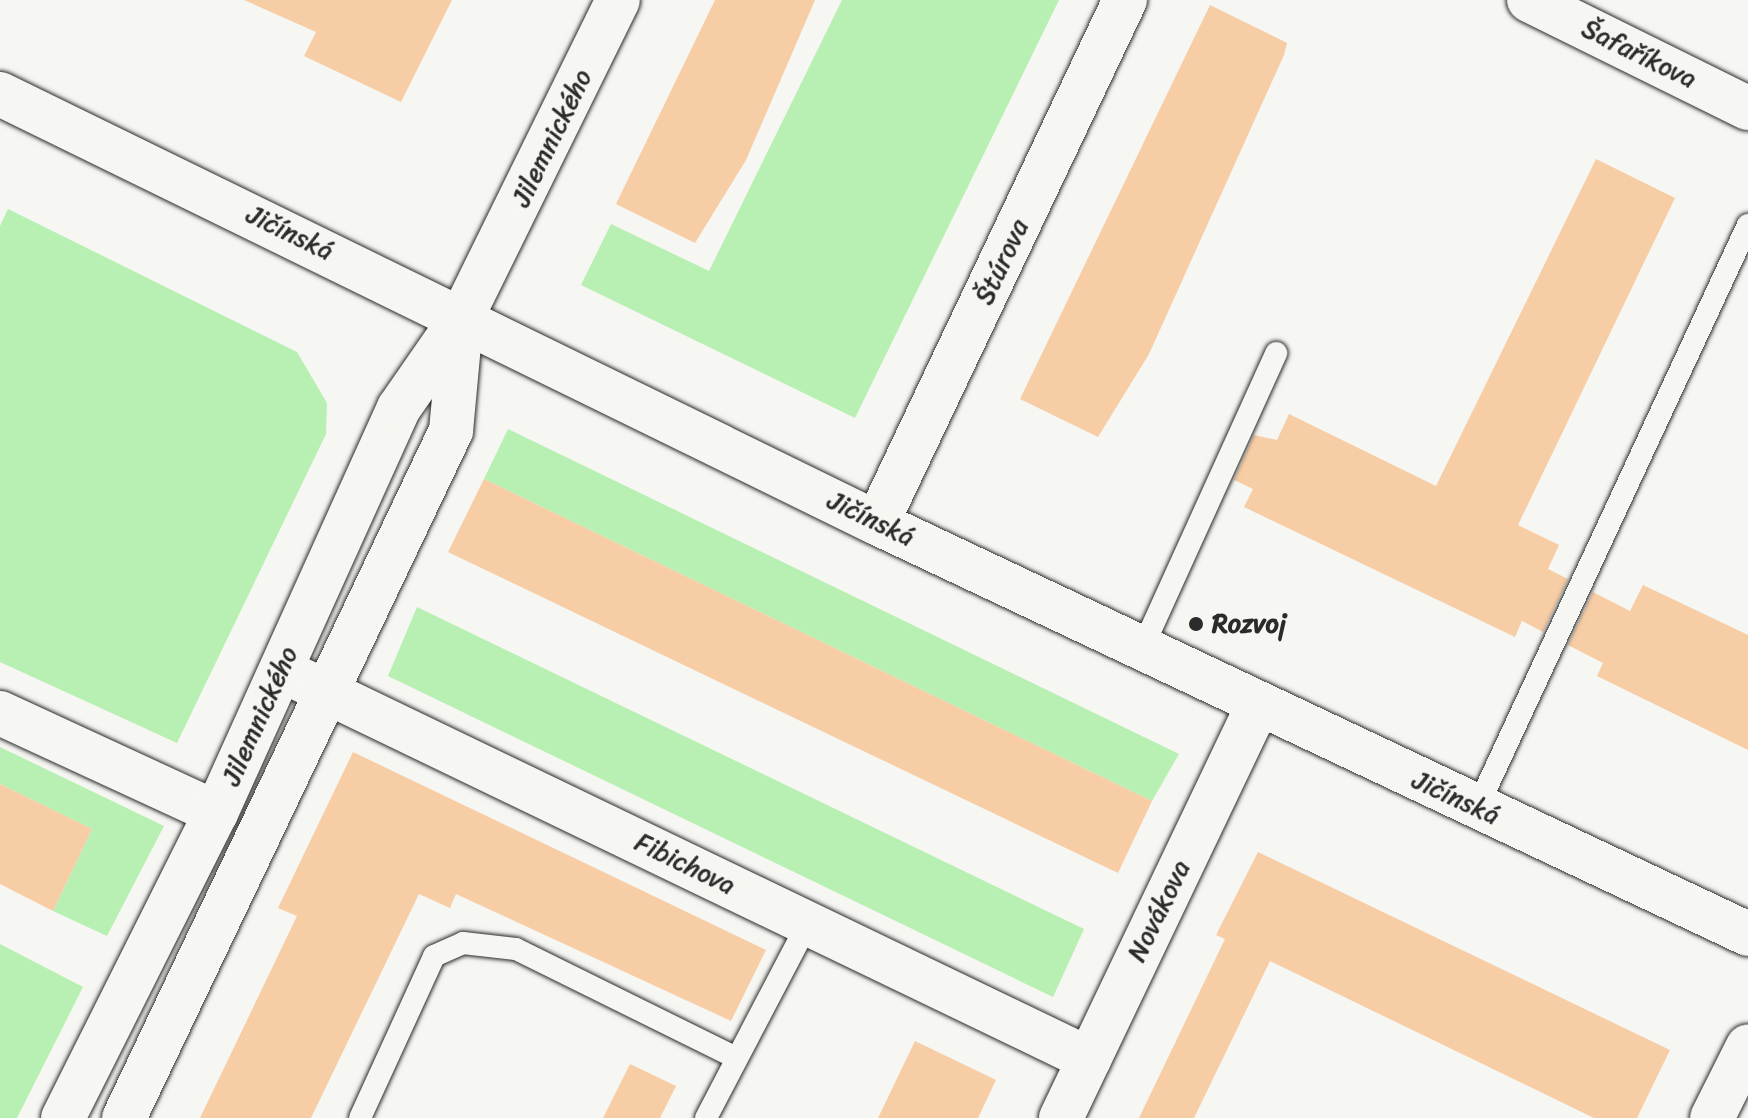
<!DOCTYPE html>
<meta charset="utf-8">
<style>
body{margin:0}
#map{position:relative;width:1748px;height:1118px;overflow:hidden;background:#f6f6f2;font-family:Sriracha,sans-serif}
div>[style]{position:absolute}
.green>*{inset:0;background:#b8efb2}
.building>*{inset:0;background:#f7cda6}
.roads{filter:drop-shadow(0 0 2px #2b2b2b) drop-shadow(0 0 2px #2b2b2b)}
.lane>*{height:22px;margin:-11px;padding:0 11px;transform-origin:11px;border-radius:11px;background:#f6f6f2}
.street>*{height:44px;margin:-22px;padding:0 22px;transform-origin:22px;border-radius:22px;background:#f6f6f2}
.secondary>*{height:44px;margin:-22px;padding:0 22px;transform-origin:22px;border-radius:22px;background:#f6f6f2}
.dots>*{width:22px;height:22px;translate:-50% -50%;box-sizing:border-box;border:4px solid #f6f6f2;border-radius:50%}
span{translate:-50% -50%;white-space:nowrap;text-align:center;line-height:1.15;-webkit-text-stroke:8px #f6f6f2;paint-order:stroke}
.street-label{font-size:26px;color:#2b2b2b}
.poi-label{font-size:26px;color:#2b2b2b;font-weight:700}
.left{translate:0 -50%;text-align:left}
</style>
<div id="map">
<div class="green">
<div style="clip-path:polygon(842px 0,1059px 0,855px 418px,581px 285px,611px 224px,709px 271px)"></div>
<div style="clip-path:polygon(8px 209px,297px 352px,327px 403px,326px 434px,177px 743px,0 662px,0 226px)"></div>
<div style="clip-path:polygon(508px 429px,1179px 754px,1152px 801px,484px 479px)"></div>
<div style="clip-path:polygon(417px 607px,1084px 929px,1053px 997px,388px 676px)"></div>
<div style="clip-path:polygon(0 747px,164px 826px,107px 936px,53px 911px,92px 829px,0 784px)"></div>
<div style="clip-path:polygon(0 944px,83px 987px,17px 1118px,0 1118px)"></div>
</div>
<div class="building">
<div style="clip-path:polygon(244px 0,452px 0,401px 102px,304px 56px,316px 32px)"></div>
<div style="clip-path:polygon(715px 0,815px 0,746px 160px,695px 243px,616px 204px)"></div>
<div style="clip-path:polygon(1210px 5px,1287px 43px,1284px 55px,1149px 354px,1098px 437px,1020px 399px)"></div>
<div style="clip-path:polygon(1596px 159px,1675px 198px,1518px 525px,1559px 545px,1548px 569px,1568px 579px,1543px 632px,1522px 621px,1515px 637px,1244px 507px,1253px 489px,1234px 480px,1254px 435px,1277px 440px,1289px 414px,1436px 486px)"></div>
<div style="clip-path:polygon(484px 479px,1152px 801px,1118px 873px,448px 552px)"></div>
<div style="clip-path:polygon(1643px 585px,1748px 635px,1748px 750px,1597px 676px,1603px 663px,1568px 645px,1593px 592px,1630px 611px)"></div>
<div style="clip-path:polygon(353px 752px,766px 950px,731px 1021px,456px 894px,450px 908px,419px 894px,311px 1118px,200px 1118px,297px 916px,278px 908px)"></div>
<div style="clip-path:polygon(0 784px,92px 829px,53px 911px,0 884px)"></div>
<div style="clip-path:polygon(1258px 852px,1670px 1050px,1637px 1118px,1594px 1118px,1270px 961px,1194px 1118px,1139px 1118px,1225px 939px,1216px 935px)"></div>
<div style="clip-path:polygon(915px 1041px,996px 1080px,978px 1118px,878px 1118px)"></div>
<div style="clip-path:polygon(630px 1064px,676px 1086px,660px 1118px,603px 1118px)"></div>
</div>
<div class="roads">
<div class="lane">
<div style="left:1142px;top:649px;width:325px;rotate:-65.6deg"></div>
<div style="left:1477px;top:808px;width:643px;rotate:-65.07deg"></div>
<div style="left:360px;top:1118px;width:178px;rotate:-65.4deg"></div>
<div style="left:434px;top:956px;width:32px;rotate:-24deg"></div>
<div style="left:463px;top:943px;width:53px;rotate:6.5deg"></div>
<div style="left:516px;top:949px;width:246px;rotate:26.3deg"></div>
<div style="left:706px;top:1118px;width:220px;rotate:-62.4deg"></div>
</div>
<div class="street">
<div style="left:1529px;top:0;width:244px;rotate:26.3deg"></div>
<div style="left:877px;top:523px;width:579px;rotate:-64.63deg"></div>
<div style="left:281px;top:670px;width:897px;rotate:25.71deg"></div>
<div style="left:0;top:713px;width:238px;rotate:24.8deg"></div>
<div style="left:63px;top:1118px;width:341px;rotate:-63.4deg"></div>
<div style="left:216px;top:813px;width:444px;rotate:-65.7deg"></div>
<div style="left:399px;top:408px;width:111px;rotate:-55.3deg"></div>
<div style="left:462px;top:317px;width:353px;rotate:-63.8deg"></div>
<div style="left:124px;top:1118px;width:761px;rotate:-64.55deg"></div>
<div style="left:451px;top:431px;width:108px;rotate:-84.7deg"></div>
<div style="left:1061px;top:1118px;width:458px;rotate:-64.5deg"></div>
<div style="left:1712px;top:1118px;width:80px;rotate:-63.4deg"></div>
</div>
<div class="secondary">
<div style="left:0;top:94px;width:976px;rotate:26.07deg"></div>
<div style="left:877px;top:523px;width:963px;rotate:25.26deg"></div>
</div>
</div>
<div class="dots">
<div style="left:1196px;top:624px;background:#2b2b2b"></div>
</div>
<div class="street-label">
<span style="left:1639px;top:54px;rotate:26deg">Šafaříkova</span>
<span style="left:552px;top:138px;rotate:-64deg">Jilemnického</span>
<span style="left:290px;top:233px;rotate:26deg">Jičínská</span>
<span style="left:1002px;top:262px;rotate:-65deg">Štúrova</span>
<span style="left:871px;top:519px;rotate:26deg">Jičínská</span>
<span style="left:260px;top:716px;rotate:-66deg">Jilemnického</span>
<span style="left:1456px;top:798px;rotate:25deg">Jičínská</span>
<span style="left:685px;top:864px;rotate:26deg">Fibichova</span>
<span style="left:1159px;top:911px;rotate:-64deg">Novákova</span>
</div>
<div class="poi-label">
<span class="left" style="left:1212px;top:624px">Rozvoj</span>
</div>
</div>
